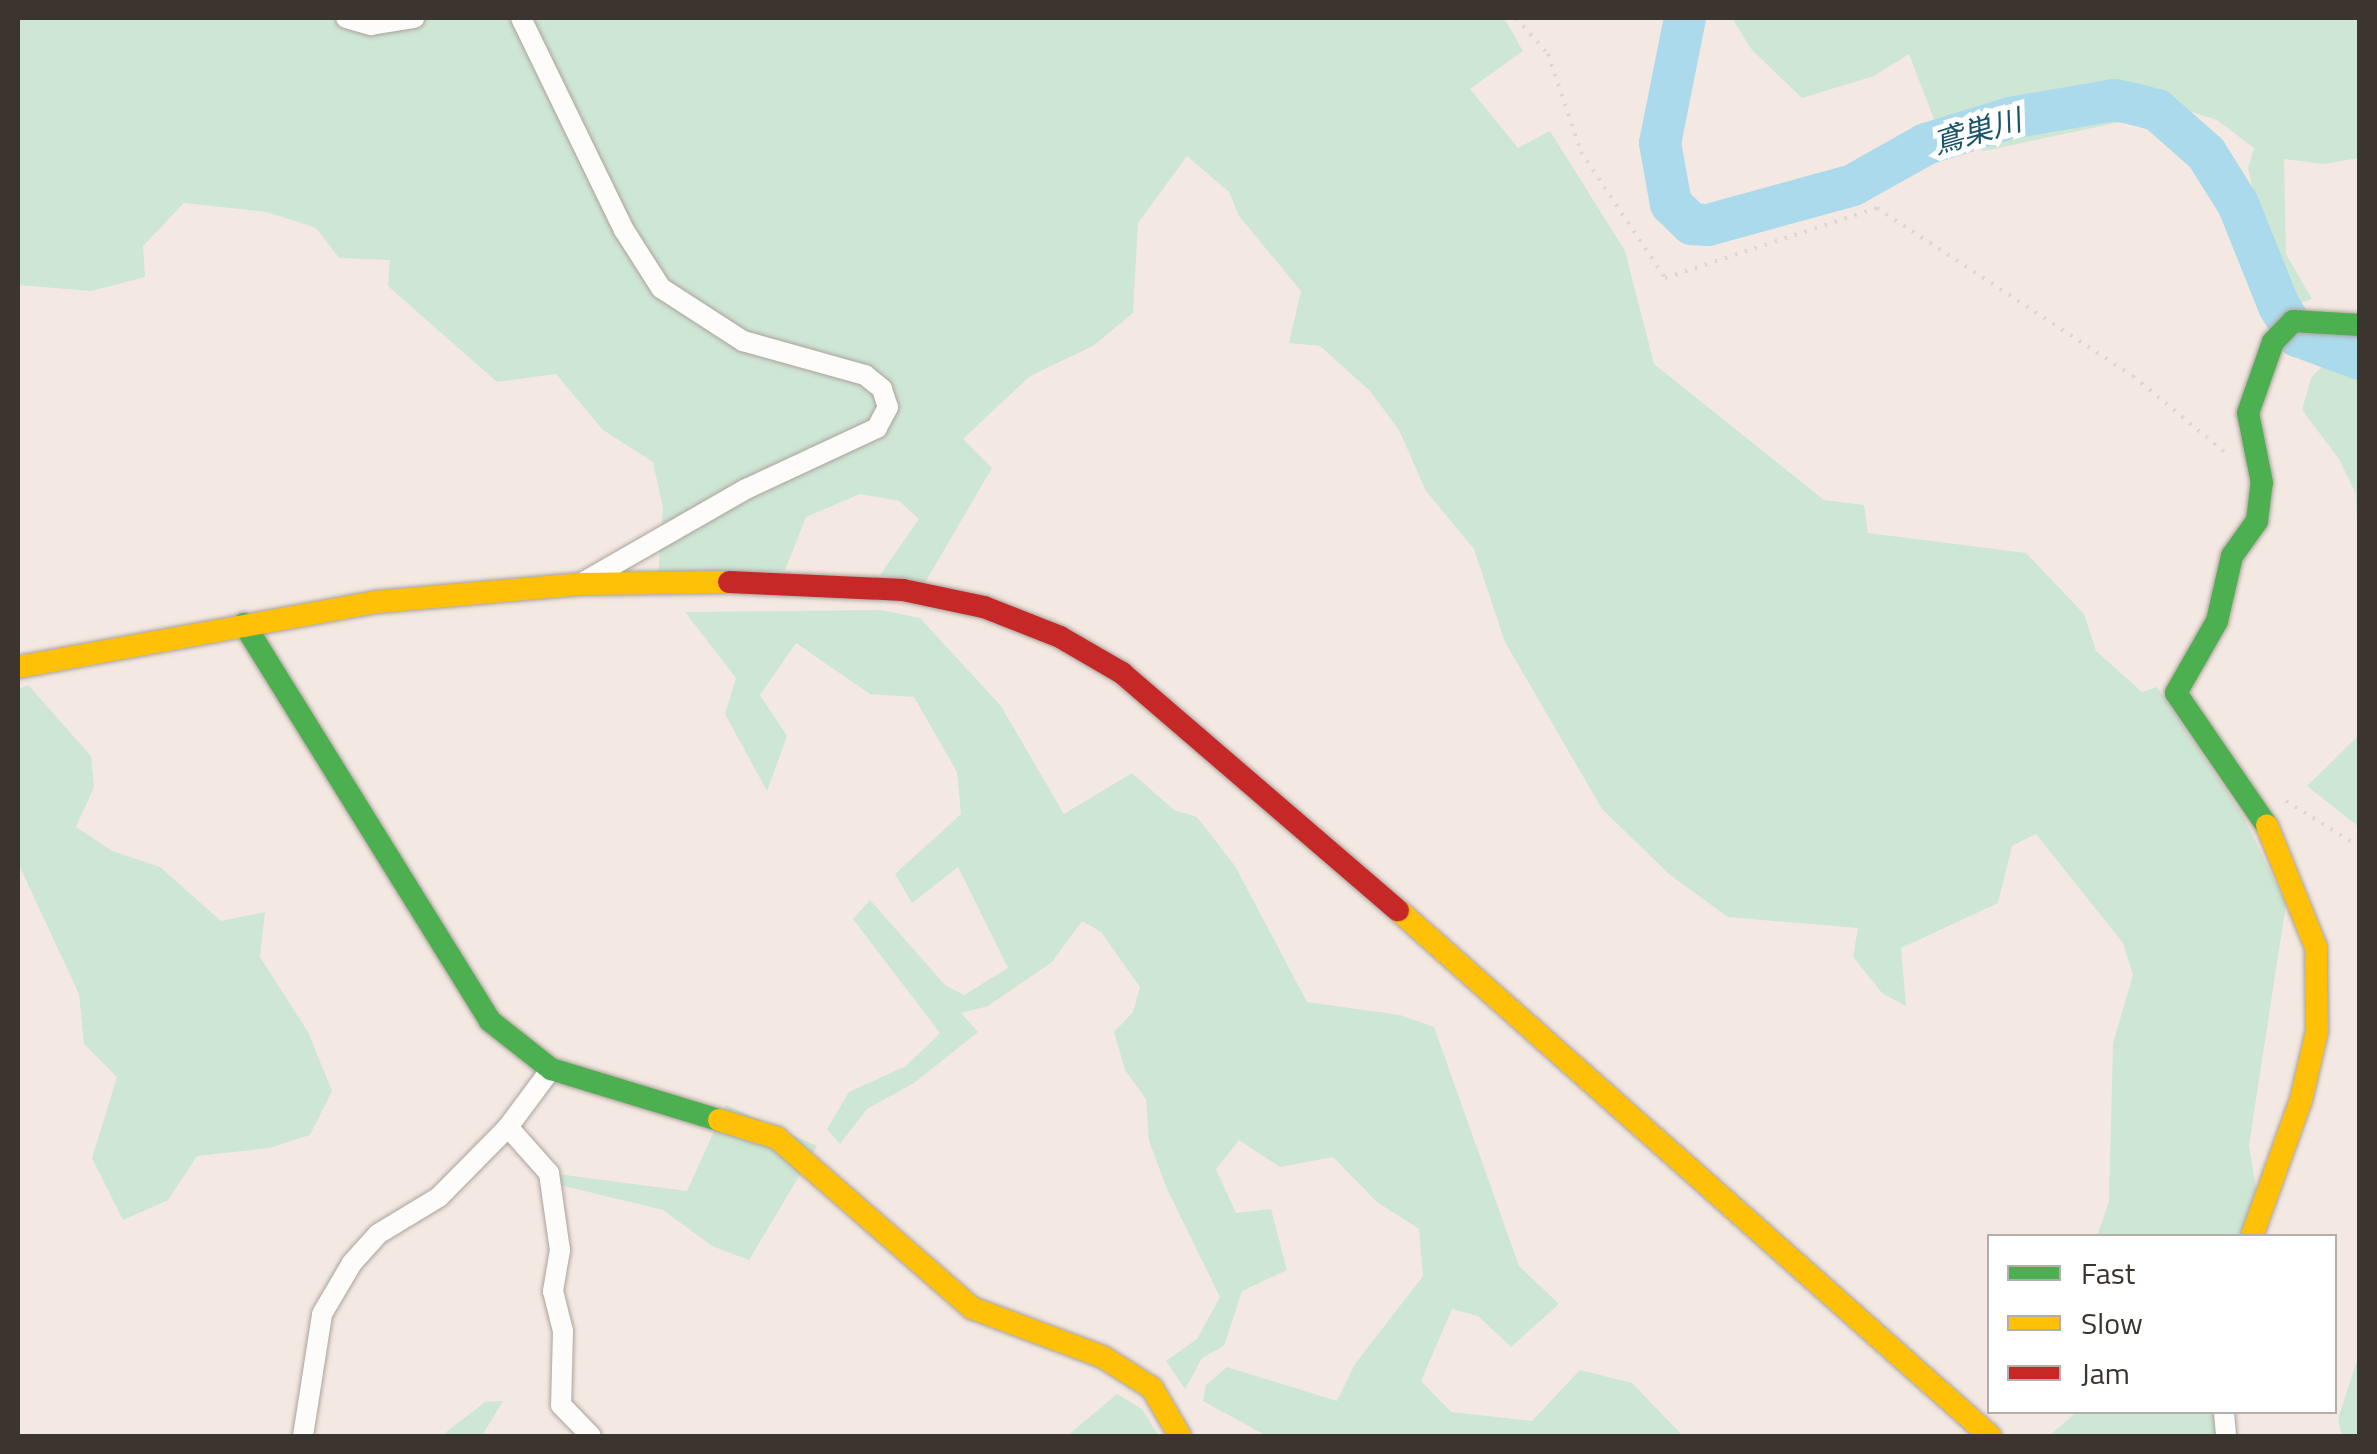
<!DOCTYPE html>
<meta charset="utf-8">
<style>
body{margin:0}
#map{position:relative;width:2377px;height:1454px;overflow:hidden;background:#f4e9e2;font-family:"Titillium Web","Noto Sans JP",sans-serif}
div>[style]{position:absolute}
.green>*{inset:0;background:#cee6d4}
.river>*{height:42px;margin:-21px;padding:0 21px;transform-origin:21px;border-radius:21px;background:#aadaeb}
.path>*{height:4px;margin-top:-2px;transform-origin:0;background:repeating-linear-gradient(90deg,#dad7d5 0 2.5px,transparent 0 10.5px)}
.roads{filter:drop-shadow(0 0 2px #aaa29c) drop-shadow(0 0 2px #aaa29c)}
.street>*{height:20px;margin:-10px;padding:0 10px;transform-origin:10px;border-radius:10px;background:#fdfcfb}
.fast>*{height:22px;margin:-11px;padding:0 11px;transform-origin:11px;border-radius:11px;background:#4caf50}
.slow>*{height:22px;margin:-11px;padding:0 11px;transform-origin:11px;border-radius:11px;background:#ffc107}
.jam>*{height:22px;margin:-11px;padding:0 11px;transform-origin:11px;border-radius:11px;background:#c62828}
span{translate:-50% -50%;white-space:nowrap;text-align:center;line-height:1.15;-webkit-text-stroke:10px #fff;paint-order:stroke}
.water-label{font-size:30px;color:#1a5468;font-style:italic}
.frame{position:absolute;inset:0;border:20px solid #3c342f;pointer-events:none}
.legend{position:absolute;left:1987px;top:1234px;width:350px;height:180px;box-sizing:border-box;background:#fff;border:2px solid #b1aeac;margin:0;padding:12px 18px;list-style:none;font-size:30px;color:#3c342f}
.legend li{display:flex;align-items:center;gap:20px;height:50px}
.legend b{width:50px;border:2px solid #b1aeac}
</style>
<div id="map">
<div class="green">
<div style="clip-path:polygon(18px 18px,1504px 18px,1523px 51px,1470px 89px,1518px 148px,1550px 131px,1625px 251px,1654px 364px,1824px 500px,1864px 505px,1868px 533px,2026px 553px,2084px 614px,2096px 651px,2142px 692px,2157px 687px,2243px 816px,2286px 904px,2249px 1145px,2264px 1236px,2097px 1236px,2109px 1201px,2113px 1043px,2133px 975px,2123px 943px,2036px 834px,2012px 846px,1998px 903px,1901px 948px,1906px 1006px,1883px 994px,1853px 957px,1858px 928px,1728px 917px,1670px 875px,1602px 809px,1505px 642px,1474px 549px,1426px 491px,1399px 430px,1370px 391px,1320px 346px,1289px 343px,1301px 291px,1239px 216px,1229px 192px,1187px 156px,1138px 223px,1133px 313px,1093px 346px,1030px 376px,963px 439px,992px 468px,920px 591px,880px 575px,919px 519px,899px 501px,860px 494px,806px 517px,785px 570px,658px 577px,663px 508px,653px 462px,603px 430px,556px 374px,497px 382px,388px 286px,390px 260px,339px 258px,316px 228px,267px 212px,184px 203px,143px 246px,145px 277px,91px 291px,18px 285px)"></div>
<div style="clip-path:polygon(1732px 18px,2359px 18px,2359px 158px,2323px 164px,2284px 159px,2286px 254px,2312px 299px,2294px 305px,2264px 237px,2248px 168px,2254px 148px,2217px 120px,2182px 109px,1984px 151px,1935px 122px,1909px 54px,1874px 76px,1802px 98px,1752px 50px)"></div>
<div style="clip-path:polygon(2350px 337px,2359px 337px,2359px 601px,2356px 494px,2339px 459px,2302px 410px,2311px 378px)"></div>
<div style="clip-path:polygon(881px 610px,920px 618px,1001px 706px,1064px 814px,1132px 773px,1174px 810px,1197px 817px,1235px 866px,1307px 1002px,1400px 1015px,1434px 1027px,1519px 1266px,1559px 1304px,1511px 1347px,1478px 1316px,1452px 1309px,1421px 1381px,1451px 1412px,1532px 1421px,1580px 1370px,1632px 1383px,1683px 1436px,1267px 1436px,1203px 1401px,1206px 1385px,1227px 1367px,1337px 1401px,1355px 1364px,1423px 1276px,1419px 1229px,1377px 1202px,1333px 1157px,1280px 1167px,1239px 1140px,1216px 1169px,1236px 1213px,1271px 1209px,1287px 1270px,1242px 1291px,1224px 1346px,1202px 1358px,1185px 1389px,1166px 1361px,1197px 1339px,1220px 1297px,1167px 1189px,1149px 1141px,1146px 1099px,1125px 1070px,1114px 1032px,1133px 1012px,1140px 987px,1101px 932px,1082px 921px,1052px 962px,988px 1006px,961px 1013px,978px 1032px,914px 1083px,867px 1109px,840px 1144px,827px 1129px,849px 1092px,906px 1066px,940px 1033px,853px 919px,870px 900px,945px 985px,964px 995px,1008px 968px,958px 867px,912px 903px,895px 874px,961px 814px,957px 772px,914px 697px,870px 694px,796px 643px,760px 695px,787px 736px,767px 791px,725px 714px,736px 678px,685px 612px)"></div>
<div style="clip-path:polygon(28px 685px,91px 756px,94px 787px,76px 827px,112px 851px,160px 867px,221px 921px,265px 912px,260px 957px,308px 1032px,332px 1091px,310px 1135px,269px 1148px,197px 1156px,168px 1200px,123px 1220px,92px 1158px,117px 1077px,84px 1044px,79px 994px,18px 863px,18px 689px)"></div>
<div style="clip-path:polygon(2359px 735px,2359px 827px,2307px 786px)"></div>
<div style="clip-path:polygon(726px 1105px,817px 1146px,749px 1260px,712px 1246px,663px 1210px,560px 1185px,550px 1173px,687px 1191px)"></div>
<div style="clip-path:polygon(2359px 1354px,2359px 1436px,2342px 1436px,2338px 1419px)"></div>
<div style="clip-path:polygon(1117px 1394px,1142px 1409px,1159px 1436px,1067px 1436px)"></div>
<div style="clip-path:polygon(503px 1401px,482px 1436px,441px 1436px,485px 1402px)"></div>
<div style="clip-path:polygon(2077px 1412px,2215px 1412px,2218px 1436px,2049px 1436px)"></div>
</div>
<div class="river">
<div style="left:1685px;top:18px;width:127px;rotate:101.3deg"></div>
<div style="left:1660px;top:143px;width:62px;rotate:79.8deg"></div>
<div style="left:1671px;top:204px;width:29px;rotate:44deg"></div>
<div style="left:1692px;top:224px;width:16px;rotate:4deg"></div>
<div style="left:1708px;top:225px;width:150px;rotate:-15.4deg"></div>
<div style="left:1853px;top:185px;width:84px;rotate:-29.3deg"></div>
<div style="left:1926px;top:144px;width:88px;rotate:-17.2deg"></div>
<div style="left:2010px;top:118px;width:106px;rotate:-9.8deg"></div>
<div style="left:2114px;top:100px;width:20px;rotate:11deg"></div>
<div style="left:2134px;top:104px;width:24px;rotate:15deg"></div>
<div style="left:2157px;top:110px;width:65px;rotate:41.3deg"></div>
<div style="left:2206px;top:153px;width:60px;rotate:57.9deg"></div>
<div style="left:2238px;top:204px;width:110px;rotate:68.1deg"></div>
<div style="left:2279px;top:306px;width:36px;rotate:58deg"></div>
<div style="left:2298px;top:336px;width:66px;rotate:20.4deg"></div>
</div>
<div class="path">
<div style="left:1516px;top:18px;width:48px;rotate:48.4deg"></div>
<div style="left:1548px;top:54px;width:103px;rotate:71.4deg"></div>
<div style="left:1581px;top:152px;width:151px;rotate:56.3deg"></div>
<div style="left:1665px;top:278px;width:223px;rotate:-18.3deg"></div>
<div style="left:1877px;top:208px;width:306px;rotate:33.3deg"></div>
<div style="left:2133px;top:376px;width:122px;rotate:39.7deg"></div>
<div style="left:2286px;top:801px;width:87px;rotate:31.9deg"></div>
</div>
<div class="roads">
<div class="street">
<div style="left:346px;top:18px;width:26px;rotate:16deg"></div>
<div style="left:371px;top:25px;width:44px;rotate:-9.2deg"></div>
<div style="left:521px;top:18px;width:236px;rotate:64.1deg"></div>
<div style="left:624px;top:230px;width:69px;rotate:57.5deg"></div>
<div style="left:661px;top:288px;width:98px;rotate:32.9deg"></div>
<div style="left:743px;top:341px;width:127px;rotate:15.6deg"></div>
<div style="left:865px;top:375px;width:22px;rotate:39deg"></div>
<div style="left:882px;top:389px;width:19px;rotate:72deg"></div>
<div style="left:888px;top:407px;width:24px;rotate:118deg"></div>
<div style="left:877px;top:428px;width:145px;rotate:155deg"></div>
<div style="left:746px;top:489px;width:189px;rotate:150.2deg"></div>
<div style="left:508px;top:1127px;width:62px;rotate:48.3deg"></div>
<div style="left:549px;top:1173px;width:78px;rotate:81.9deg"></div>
<div style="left:560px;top:1250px;width:42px;rotate:99.7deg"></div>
<div style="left:553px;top:1291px;width:41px;rotate:76deg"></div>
<div style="left:563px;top:1331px;width:74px;rotate:91.5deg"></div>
<div style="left:561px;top:1405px;width:43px;rotate:45.9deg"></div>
<div style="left:2224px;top:1412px;width:24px;rotate:85deg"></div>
<div style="left:303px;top:1436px;width:123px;rotate:-81.1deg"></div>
<div style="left:322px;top:1314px;width:59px;rotate:-59.5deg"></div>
<div style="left:352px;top:1263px;width:39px;rotate:-48deg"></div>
<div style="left:378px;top:1234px;width:71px;rotate:-31.2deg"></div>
<div style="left:439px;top:1197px;width:98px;rotate:-45.4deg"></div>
<div style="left:508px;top:1127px;width:72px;rotate:-53.4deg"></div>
</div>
<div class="fast">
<div style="left:244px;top:624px;width:467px;rotate:58.2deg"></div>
<div style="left:490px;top:1021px;width:78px;rotate:38.2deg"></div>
<div style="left:551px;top:1069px;width:176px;rotate:16.9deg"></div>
<div style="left:2267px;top:826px;width:161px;rotate:-124.4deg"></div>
<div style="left:2176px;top:693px;width:83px;rotate:-60.3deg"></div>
<div style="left:2217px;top:621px;width:67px;rotate:-77deg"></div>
<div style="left:2232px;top:556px;width:43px;rotate:-54.5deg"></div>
<div style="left:2257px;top:521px;width:38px;rotate:-83deg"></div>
<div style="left:2262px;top:483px;width:71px;rotate:-101.3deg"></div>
<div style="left:2248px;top:413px;width:75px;rotate:-70.6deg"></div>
<div style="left:2273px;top:342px;width:29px;rotate:-46deg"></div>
<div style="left:2293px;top:321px;width:67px;rotate:3.4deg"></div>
</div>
<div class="slow">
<div style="left:18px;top:667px;width:364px;rotate:-10.3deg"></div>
<div style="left:376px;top:602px;width:205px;rotate:-5deg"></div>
<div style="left:580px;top:584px;width:149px;rotate:-0.8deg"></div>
<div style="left:1398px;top:910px;width:792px;rotate:41.62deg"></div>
<div style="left:719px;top:1120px;width:61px;rotate:17.2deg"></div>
<div style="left:777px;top:1138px;width:259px;rotate:41.1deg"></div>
<div style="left:972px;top:1308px;width:140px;rotate:20.5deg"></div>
<div style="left:1103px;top:1357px;width:58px;rotate:32.3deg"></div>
<div style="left:1152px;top:1388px;width:56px;rotate:59.7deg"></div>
<div style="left:2252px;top:1236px;width:145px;rotate:-70.2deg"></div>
<div style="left:2301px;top:1100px;width:71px;rotate:-76.9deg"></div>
<div style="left:2317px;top:1031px;width:84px;rotate:-90.7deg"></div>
<div style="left:2316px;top:947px;width:131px;rotate:-112deg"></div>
</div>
<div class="jam">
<div style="left:729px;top:582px;width:174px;rotate:2.6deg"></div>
<div style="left:903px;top:590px;width:83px;rotate:11.9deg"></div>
<div style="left:984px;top:607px;width:82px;rotate:21.5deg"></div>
<div style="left:1060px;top:637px;width:72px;rotate:30.1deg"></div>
<div style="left:1122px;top:673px;width:364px;rotate:40.7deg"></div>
</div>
</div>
<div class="water-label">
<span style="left:1977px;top:131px;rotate:-16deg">鳶巣川</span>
</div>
<div class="frame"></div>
<ul class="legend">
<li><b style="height:12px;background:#4caf50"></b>Fast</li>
<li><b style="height:12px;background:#ffc107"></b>Slow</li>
<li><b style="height:12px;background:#c62828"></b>Jam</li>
</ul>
</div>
